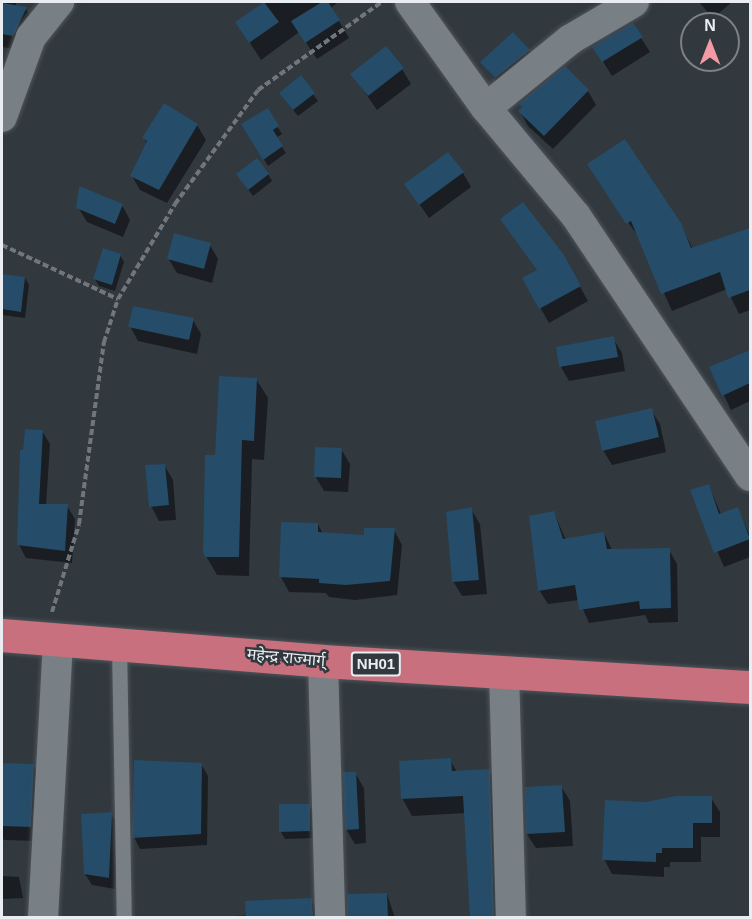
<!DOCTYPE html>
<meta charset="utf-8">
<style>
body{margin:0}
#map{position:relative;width:752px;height:919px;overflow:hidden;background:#31383e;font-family:Arial,"Noto Sans Devanagari",sans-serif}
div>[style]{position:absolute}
.shadow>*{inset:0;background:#0007}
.building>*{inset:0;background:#254c69}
.path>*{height:4px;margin-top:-2px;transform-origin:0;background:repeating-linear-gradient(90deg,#71767c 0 6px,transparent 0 9px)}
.roads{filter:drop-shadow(0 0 2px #4f555a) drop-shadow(0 0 2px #4f555a)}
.lane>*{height:15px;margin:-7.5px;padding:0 7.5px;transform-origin:7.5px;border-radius:7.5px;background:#788086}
.street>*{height:30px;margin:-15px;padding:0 15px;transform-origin:15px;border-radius:15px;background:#788086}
.highway>*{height:33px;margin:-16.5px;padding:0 16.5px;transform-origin:16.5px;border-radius:16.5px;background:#c8707d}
span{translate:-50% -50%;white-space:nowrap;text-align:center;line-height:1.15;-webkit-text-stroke:5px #31383e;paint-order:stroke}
.shield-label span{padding:2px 4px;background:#31383e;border:2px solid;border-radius:4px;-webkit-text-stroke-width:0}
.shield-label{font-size:15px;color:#eaeef2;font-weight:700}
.street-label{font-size:16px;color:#eaeef2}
.frame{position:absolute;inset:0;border:3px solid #eaeef2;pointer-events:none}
.north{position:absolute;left:680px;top:12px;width:60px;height:60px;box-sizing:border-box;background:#31383e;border:2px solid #7b8186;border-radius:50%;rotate:0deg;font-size:16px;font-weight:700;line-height:24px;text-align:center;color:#eaeef2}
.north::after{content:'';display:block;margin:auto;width:21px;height:27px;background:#f49aa5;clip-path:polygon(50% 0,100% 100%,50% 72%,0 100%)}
</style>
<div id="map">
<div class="shadow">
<div style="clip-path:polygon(2px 2px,16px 2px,16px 7px,26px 9px,34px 23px,21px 50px,2px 47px)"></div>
<div style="clip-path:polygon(267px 2px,338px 2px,331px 8px,349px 38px,317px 59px,299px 32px,261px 60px,237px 23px)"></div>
<div style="clip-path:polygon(699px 2px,732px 2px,713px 18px)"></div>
<div style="clip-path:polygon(641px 38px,650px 52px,612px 76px,594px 47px)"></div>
<div style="clip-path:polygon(529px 51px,537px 66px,505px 92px,482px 62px)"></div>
<div style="clip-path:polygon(402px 69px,411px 84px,377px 110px,352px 74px)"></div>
<div style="clip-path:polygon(301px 78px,318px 101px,298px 116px,285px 100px)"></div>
<div style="clip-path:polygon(588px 91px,596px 105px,553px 149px,528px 126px,520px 111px)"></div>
<div style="clip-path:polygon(267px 110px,282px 134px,276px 138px,286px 153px,268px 166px,243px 125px)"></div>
<div style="clip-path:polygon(197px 125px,206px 140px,167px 203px,140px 190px,132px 176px,147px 144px,144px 138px)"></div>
<div style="clip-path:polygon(463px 173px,471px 187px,429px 218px,406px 185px)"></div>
<div style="clip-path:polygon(268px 174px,272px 181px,253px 196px,242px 181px)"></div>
<div style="clip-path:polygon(599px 181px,680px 224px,693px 249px,750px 229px,750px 310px,739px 314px,727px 289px,672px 311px,640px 239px)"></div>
<div style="clip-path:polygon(122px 205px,130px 220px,123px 237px,87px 222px,78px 207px)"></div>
<div style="clip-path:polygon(502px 219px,563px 256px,588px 301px,549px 323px,524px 279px,538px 271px)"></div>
<div style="clip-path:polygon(210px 245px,218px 259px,212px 283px,177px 273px,168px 258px)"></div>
<div style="clip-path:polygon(120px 255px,124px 262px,115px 291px,99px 286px,95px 279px)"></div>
<div style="clip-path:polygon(2px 276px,25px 278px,29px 285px,25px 318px,2px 315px)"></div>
<div style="clip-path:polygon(193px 320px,201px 334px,197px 354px,138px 341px,130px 326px)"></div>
<div style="clip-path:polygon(613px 338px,622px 353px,625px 371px,569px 381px,561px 367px)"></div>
<div style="clip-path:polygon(750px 351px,750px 401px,731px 410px,711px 368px)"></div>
<div style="clip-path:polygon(256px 379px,268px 398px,264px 460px,252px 459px,249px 576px,217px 575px,206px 556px,217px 456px)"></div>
<div style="clip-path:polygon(651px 410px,660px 424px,666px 452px,612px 465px,603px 450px)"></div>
<div style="clip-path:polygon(42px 431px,50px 444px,46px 506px,67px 506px,75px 519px,72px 563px,26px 558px,19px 545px,25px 451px)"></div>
<div style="clip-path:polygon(341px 449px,350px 464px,348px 492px,324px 491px,315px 476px)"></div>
<div style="clip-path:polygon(164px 465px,173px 480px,176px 520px,159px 521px,151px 506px)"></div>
<div style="clip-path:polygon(709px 486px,721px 514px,737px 508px,750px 536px,750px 557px,724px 567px,692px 491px)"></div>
<div style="clip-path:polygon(471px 509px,480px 524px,487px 594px,462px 596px,453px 581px)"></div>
<div style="clip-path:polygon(554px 513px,566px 540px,604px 533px,612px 550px,669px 550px,677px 564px,678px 622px,649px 623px,645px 615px,589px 623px,579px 600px,548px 604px,539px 590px)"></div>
<div style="clip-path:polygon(318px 524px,323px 534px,365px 537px,394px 530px,402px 545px,397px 595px,355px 600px,329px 597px,326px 593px,289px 592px,281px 577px)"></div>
<div style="clip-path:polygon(450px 760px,457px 772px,489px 771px,499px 788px,503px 918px,471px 918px,466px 813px,412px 816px,402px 798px)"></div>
<div style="clip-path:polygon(201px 764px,208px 776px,207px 845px,140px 849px,134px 837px)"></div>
<div style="clip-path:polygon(2px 765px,33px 766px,42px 780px,38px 841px,4px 840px,2px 837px)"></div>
<div style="clip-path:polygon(355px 773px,364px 788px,366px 843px,355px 844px,346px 829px)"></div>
<div style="clip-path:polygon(561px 786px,570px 801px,573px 846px,536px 848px,527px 834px)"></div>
<div style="clip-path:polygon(711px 798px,720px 812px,720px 837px,701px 837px,701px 862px,670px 862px,670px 867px,664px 867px,664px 877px,612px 874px,604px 859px,645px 804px)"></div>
<div style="clip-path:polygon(281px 805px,309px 805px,313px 812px,314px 838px,285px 839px,281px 832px)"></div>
<div style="clip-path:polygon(111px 814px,118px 825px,115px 889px,92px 885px,85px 874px)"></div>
<div style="clip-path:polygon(2px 876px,19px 877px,23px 898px,2px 899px)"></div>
<div style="clip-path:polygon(387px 894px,395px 918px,347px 918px,348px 895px)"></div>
<div style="clip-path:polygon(311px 899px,320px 918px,277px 918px)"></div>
<div style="clip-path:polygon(258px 915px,259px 918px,233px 918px,233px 916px)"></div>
</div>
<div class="building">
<div style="clip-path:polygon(264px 2px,279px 22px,249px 43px,235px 22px)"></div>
<div style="clip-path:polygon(322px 2px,328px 2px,340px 20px,305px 43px,291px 21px)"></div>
<div style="clip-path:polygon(2px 3px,27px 7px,13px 36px,2px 34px)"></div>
<div style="clip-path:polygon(633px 23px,643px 37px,602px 62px,592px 47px)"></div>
<div style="clip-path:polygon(513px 32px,530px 50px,495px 78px,480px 62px)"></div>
<div style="clip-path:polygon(386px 46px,404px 68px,368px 96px,350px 74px)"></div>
<div style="clip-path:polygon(565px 66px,589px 90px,544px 136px,518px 111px,522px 107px,519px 104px)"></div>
<div style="clip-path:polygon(301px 75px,315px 93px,293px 110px,279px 93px)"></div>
<div style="clip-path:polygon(164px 103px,198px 124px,159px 190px,130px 176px,147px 141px,142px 138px)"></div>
<div style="clip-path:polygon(268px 108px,279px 126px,273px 130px,283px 146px,263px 160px,241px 124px)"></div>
<div style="clip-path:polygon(625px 139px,681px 223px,691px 248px,750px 228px,750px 290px,728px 298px,720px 272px,661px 294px,631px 221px,626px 224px,587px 164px)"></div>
<div style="clip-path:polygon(448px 152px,464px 172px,419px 205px,404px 184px)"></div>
<div style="clip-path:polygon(257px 158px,269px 174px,248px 190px,236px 174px)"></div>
<div style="clip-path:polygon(79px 186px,123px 204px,115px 224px,76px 208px)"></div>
<div style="clip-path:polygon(523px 202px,564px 255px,581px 286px,539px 309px,522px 278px,537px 270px,500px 219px)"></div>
<div style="clip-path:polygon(174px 233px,211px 243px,204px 269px,167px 259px)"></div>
<div style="clip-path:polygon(103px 248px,121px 254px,112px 285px,93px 279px)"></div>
<div style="clip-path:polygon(2px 274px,25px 277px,21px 312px,2px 309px)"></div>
<div style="clip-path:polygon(133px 306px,194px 318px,189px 340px,128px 327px)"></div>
<div style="clip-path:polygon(614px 336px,618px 357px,559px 367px,556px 347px)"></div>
<div style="clip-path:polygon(750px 350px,750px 383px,722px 396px,709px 367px)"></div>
<div style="clip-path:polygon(219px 376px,257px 378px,254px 441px,242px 440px,239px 557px,205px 557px,203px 552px,205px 455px,215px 455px)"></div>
<div style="clip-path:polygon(652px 408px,659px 437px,602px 451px,595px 421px)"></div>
<div style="clip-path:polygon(25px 429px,43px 430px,39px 504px,68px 504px,65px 551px,17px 545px,20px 450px,23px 450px)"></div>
<div style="clip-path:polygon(315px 447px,342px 448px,341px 478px,314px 477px)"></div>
<div style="clip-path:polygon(165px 464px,169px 505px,149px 507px,145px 465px)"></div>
<div style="clip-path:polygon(709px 484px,719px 514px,738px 507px,750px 539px,714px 553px,690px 490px)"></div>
<div style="clip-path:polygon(472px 507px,479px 580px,452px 582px,446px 512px)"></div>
<div style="clip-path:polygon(554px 511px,563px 539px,604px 532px,607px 549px,670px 548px,671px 608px,640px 609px,639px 601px,579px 610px,575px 585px,538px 591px,529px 516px)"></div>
<div style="clip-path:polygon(281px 522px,318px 523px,318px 532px,364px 535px,364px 528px,395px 528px,390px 581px,346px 585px,319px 583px,319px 579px,279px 577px)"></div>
<div style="clip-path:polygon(451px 758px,452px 771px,490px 769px,494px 918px,470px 918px,463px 796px,401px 799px,399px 761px)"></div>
<div style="clip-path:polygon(134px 760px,202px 763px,201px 834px,132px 838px)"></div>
<div style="clip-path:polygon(2px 763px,34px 764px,31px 827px,2px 826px)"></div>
<div style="clip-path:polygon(343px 772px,356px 772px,359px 829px,345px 830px)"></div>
<div style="clip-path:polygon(562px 785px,565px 832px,526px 834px,525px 787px)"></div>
<div style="clip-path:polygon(676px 796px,712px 796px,712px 823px,693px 823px,693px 848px,662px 848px,662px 853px,656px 853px,656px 862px,602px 860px,605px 800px,645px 802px)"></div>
<div style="clip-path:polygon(279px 804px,310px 804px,310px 831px,279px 832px)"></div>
<div style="clip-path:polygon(112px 812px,109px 878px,84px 874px,81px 814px)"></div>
<div style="clip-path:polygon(387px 893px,388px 918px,347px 918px,347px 894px)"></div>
<div style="clip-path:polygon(312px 898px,313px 918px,246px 918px,245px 901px)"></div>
</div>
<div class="path">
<div style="left:2px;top:245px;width:128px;rotate:25deg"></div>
<div style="left:52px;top:612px;width:92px;rotate:-72.9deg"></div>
<div style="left:79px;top:524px;width:184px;rotate:-82.2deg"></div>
<div style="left:104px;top:342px;width:45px;rotate:-72deg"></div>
<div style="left:118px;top:299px;width:111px;rotate:-59deg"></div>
<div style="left:175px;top:204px;width:141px;rotate:-53.9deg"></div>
<div style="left:258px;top:90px;width:152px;rotate:-35.4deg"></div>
</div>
<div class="roads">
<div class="lane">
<div style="left:119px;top:644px;width:274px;rotate:89deg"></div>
</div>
<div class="street">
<div style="left:410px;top:2px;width:130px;rotate:54.4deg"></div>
<div style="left:486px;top:108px;width:141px;rotate:50.2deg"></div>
<div style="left:576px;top:216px;width:313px;rotate:56.2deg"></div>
<div style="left:486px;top:108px;width:109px;rotate:-39.1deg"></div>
<div style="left:571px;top:39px;width:73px;rotate:-30.4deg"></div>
<div style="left:2px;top:117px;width:85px;rotate:-70.1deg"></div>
<div style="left:31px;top:37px;width:45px;rotate:-51.3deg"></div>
<div style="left:323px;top:661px;width:257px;rotate:88.4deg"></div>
<div style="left:504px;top:672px;width:246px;rotate:88.4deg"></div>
<div style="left:43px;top:918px;width:278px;rotate:-86.9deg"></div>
</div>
<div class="highway">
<div style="left:2px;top:635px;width:322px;rotate:4.6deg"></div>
<div style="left:323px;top:661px;width:428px;rotate:3.5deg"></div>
</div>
</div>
<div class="shield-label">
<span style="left:376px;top:664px">NH01</span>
</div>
<div class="street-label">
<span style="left:286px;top:658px;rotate:5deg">महेन्द्र राज्मार्ग्</span>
</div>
<div class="frame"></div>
<div class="north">N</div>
</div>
